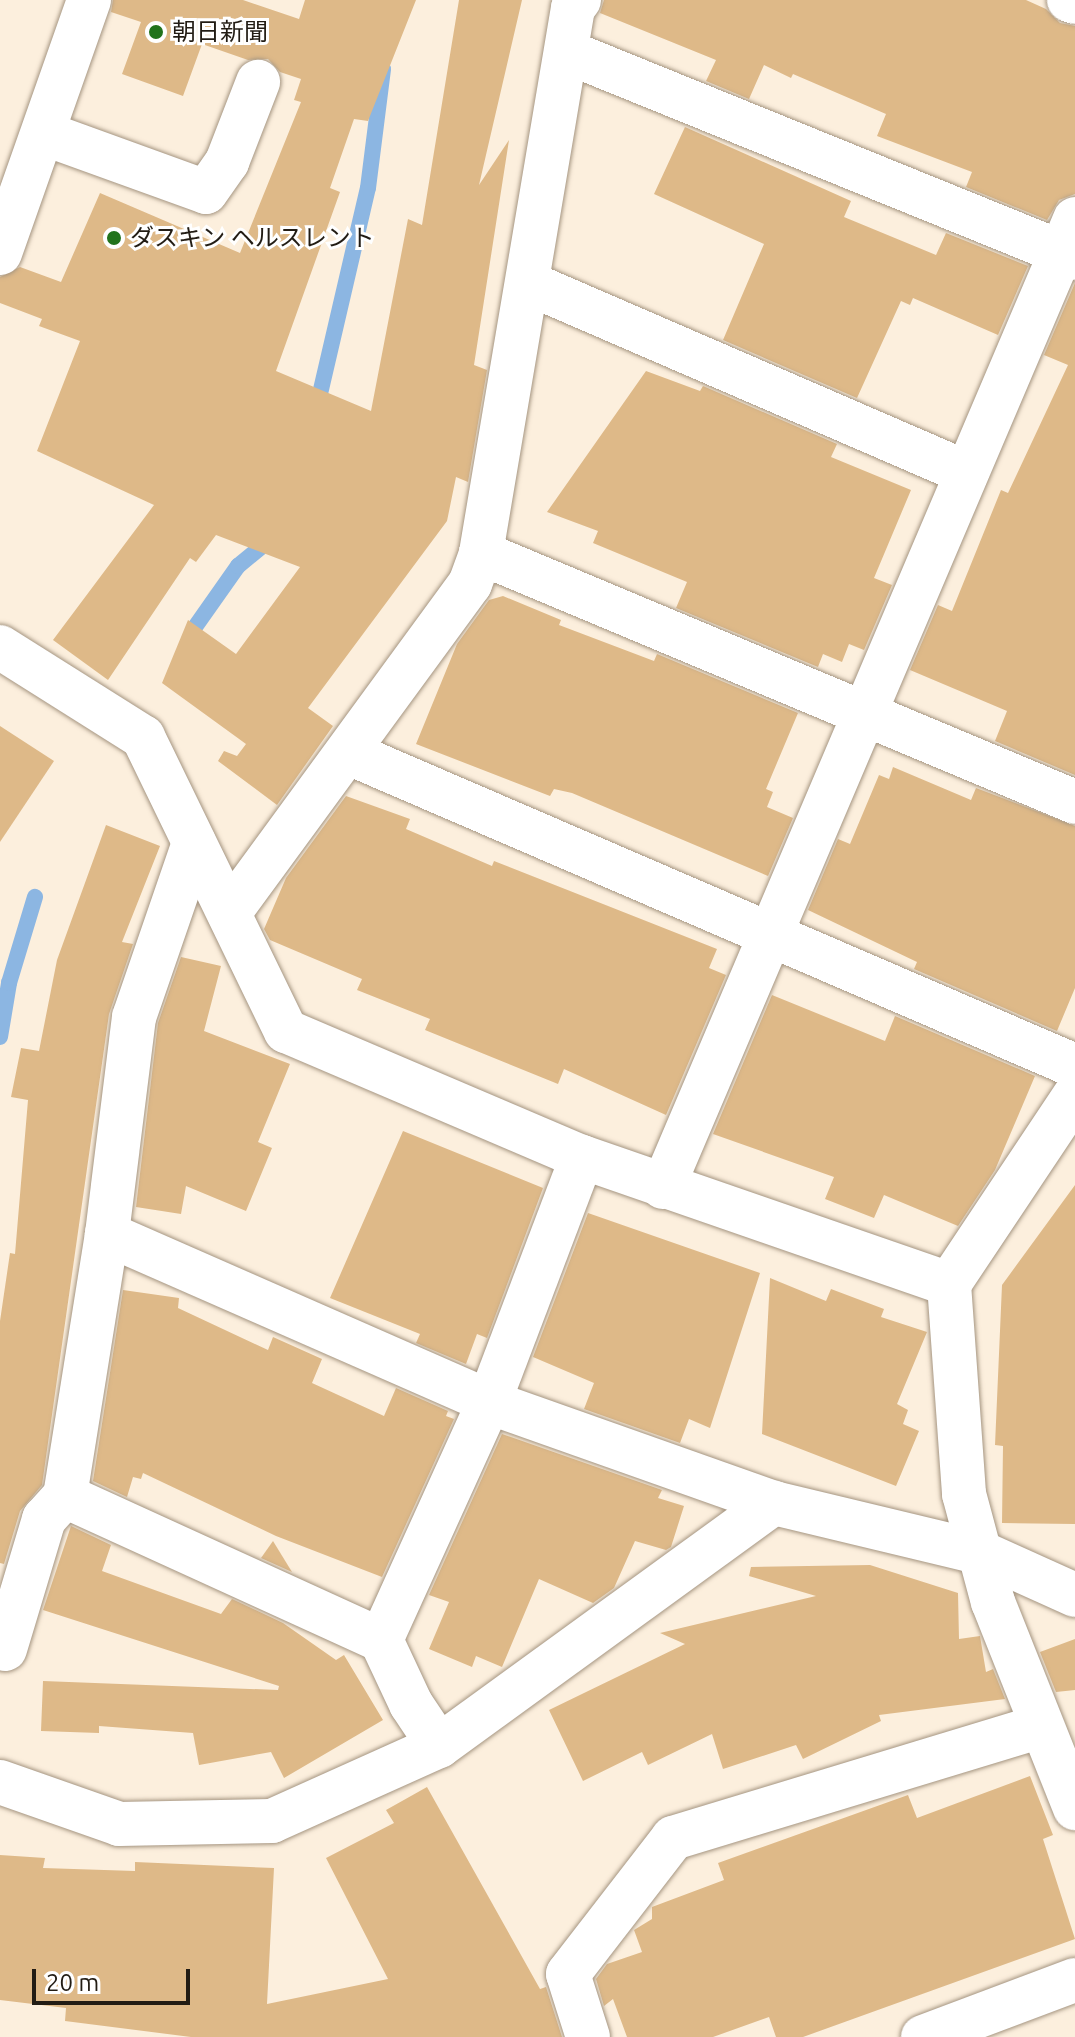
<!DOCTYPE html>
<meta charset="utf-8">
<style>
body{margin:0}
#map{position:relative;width:1075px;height:2037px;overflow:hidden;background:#fcefdd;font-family:Ubuntu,"Noto Sans JP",sans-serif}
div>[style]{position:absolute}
.stream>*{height:16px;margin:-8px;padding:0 8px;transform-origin:8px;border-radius:8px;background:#8cb6e2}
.building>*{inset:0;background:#deb988}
.roads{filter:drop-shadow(0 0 2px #a59581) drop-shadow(0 0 2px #a59581)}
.minor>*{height:44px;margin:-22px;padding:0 22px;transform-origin:22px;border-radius:22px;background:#fff}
.dots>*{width:22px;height:22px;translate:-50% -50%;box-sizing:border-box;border:4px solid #fff;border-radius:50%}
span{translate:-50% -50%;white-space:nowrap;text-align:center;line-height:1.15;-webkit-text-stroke:6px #fff;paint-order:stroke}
.poi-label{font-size:24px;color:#221c14}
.left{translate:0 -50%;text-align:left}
.scale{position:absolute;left:32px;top:1969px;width:158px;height:36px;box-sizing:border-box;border:4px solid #221c14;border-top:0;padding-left:10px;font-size:24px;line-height:28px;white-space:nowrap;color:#221c14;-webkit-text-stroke:6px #fff;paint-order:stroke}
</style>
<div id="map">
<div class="stream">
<div style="left:316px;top:411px;width:229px;rotate:-76.9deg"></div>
<div style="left:368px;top:188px;width:120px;rotate:-82.8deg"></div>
<div style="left:195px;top:627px;width:75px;rotate:-54.8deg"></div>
<div style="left:238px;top:566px;width:44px;rotate:-39.5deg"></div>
<div style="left:0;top:1037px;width:55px;rotate:-80.5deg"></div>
<div style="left:9px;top:983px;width:90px;rotate:-73.2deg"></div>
</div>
<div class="building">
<div style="clip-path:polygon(113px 0,243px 0,299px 19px,305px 0,416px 0,368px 121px,354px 119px,330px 188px,340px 192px,276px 371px,371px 411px,408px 219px,422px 225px,459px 0,522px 0,479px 185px,509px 140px,474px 365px,487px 370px,468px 482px,456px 477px,447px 521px,308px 708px,333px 726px,277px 805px,218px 761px,224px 751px,237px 756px,246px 744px,162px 683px,188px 620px,236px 654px,300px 567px,216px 535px,196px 562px,190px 558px,108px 680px,53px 640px,154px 505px,37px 451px,80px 341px,39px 326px,42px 319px,0 303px,0 277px,20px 267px,61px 282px,100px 193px,240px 253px,301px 102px,294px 100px,301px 79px,280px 72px,268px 59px,248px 60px,202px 44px,183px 96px,122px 74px,141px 22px,111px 12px)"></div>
<div style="clip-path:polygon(604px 0,1026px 0,1046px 9px,1060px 23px,1075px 26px,1075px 194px,1059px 200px,1047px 220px,966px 187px,972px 172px,877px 136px,886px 114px,793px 74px,791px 78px,764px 65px,749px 99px,706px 81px,716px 60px,600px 13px)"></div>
<div style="clip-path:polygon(685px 127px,851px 201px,844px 217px,936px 255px,946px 233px,1028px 266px,998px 335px,913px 298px,910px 305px,901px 301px,857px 398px,723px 340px,764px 244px,654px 194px)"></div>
<div style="clip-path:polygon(1075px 283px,1075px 775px,995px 741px,1007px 711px,910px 670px,938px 605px,952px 611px,1001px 490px,1008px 493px,1068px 365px,1044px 355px)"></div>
<div style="clip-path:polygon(646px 371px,700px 391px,703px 386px,837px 444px,831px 457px,911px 490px,874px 578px,892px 585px,864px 650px,849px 644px,842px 662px,823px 654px,818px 667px,676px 608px,687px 582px,593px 543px,598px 531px,547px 512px)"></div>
<div style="clip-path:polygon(503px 596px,561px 620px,559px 625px,654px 661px,657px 654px,798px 713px,766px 789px,773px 792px,767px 807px,793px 818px,768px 876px,572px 793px,554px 789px,550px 796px,416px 744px,457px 644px,489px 600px)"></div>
<div style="clip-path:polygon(0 726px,54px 761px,0 842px)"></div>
<div style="clip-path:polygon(893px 767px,971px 800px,976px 788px,1075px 826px,1075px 988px,1057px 1031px,914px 969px,917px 962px,808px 910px,838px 839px,850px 844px,879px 775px,889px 779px)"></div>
<div style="clip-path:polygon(346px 796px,410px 819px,406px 829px,492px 866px,494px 861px,717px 949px,709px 968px,726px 975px,666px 1115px,564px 1069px,558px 1084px,425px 1030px,430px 1019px,357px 990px,362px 979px,270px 940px,264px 929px,286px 878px)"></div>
<div style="clip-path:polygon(106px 825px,160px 846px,122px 942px,133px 944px,109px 1014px,42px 1485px,20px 1511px,4px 1564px,0 1563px,0 1321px,10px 1253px,15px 1254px,28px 1100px,11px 1097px,21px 1048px,39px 1051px,57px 960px)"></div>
<div style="clip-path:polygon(181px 957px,221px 966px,204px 1031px,290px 1064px,258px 1142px,272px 1148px,246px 1211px,186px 1186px,181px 1214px,136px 1207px,158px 1023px)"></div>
<div style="clip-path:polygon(772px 995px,885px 1041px,895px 1016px,1035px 1076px,995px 1170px,958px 1226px,884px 1195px,874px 1218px,825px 1199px,834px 1177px,713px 1134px)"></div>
<div style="clip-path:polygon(403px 1131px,543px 1188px,487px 1338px,477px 1334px,466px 1364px,416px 1343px,420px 1334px,330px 1298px)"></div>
<div style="clip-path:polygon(1075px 1185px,1075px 1524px,1002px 1523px,1003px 1446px,995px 1445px,1002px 1285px)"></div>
<div style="clip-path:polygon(588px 1213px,760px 1273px,710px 1428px,689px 1419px,680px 1443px,584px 1409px,594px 1383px,533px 1357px)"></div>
<div style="clip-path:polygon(770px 1278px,826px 1301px,831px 1289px,884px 1309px,881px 1317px,927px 1332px,897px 1404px,908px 1410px,903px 1424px,919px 1431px,896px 1486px,762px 1434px)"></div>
<div style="clip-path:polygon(123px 1290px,179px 1298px,178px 1308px,268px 1350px,273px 1337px,322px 1359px,312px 1383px,384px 1416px,396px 1388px,448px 1411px,446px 1416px,454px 1419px,382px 1577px,276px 1536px,143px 1473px,141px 1479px,133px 1477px,127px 1497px,93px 1481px)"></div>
<div style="clip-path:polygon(502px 1434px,662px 1490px,658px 1498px,684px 1506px,671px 1547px,666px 1550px,635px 1541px,614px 1588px,593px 1603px,539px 1579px,502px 1667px,476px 1656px,472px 1667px,429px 1649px,449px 1602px,429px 1595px)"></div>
<div style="clip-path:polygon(71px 1526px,111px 1545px,102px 1571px,221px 1614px,232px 1599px,283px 1623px,336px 1660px,344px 1655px,383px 1720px,284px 1778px,271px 1752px,199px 1765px,193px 1733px,99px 1726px,99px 1733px,41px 1731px,43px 1681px,278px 1690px,279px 1686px,43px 1610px)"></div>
<div style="clip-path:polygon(273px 1541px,292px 1572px,261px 1558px)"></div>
<div style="clip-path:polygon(870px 1565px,958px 1593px,959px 1639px,980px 1636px,986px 1672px,993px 1669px,1005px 1699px,879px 1715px,881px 1721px,803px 1759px,796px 1745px,723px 1769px,712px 1734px,648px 1765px,642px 1752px,583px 1781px,549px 1710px,685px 1644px,660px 1633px,816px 1596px,749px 1576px,751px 1567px)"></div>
<div style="clip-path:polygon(1075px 1639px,1075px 1690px,1056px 1692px,1040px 1652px)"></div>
<div style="clip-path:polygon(1030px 1776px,1053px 1835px,1043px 1839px,1075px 1939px,803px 2037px,776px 2037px,769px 2017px,713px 2037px,627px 2037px,613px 1999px,604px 2006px,596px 1979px,607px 1964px,642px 1952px,634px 1930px,652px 1919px,652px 1907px,724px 1880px,718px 1863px,908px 1795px,917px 1818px)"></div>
<div style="clip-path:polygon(427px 1787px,540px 1989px,546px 1987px,562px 2037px,191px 2037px,65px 2021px,66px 2008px,0 2000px,0 1855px,45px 1858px,43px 1868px,135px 1871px,135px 1862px,274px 1868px,267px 2004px,388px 1979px,326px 1858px,394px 1823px,386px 1810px)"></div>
</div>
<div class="roads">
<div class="minor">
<div style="left:1069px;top:0;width:6px;rotate:18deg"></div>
<div style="left:570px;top:53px;width:545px;rotate:22.09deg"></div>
<div style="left:43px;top:133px;width:173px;rotate:19.9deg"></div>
<div style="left:206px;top:192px;width:37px;rotate:-55deg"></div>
<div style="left:227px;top:162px;width:86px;rotate:-68.8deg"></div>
<div style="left:0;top:253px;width:268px;rotate:-70.6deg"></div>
<div style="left:528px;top:283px;width:478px;rotate:23.4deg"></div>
<div style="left:481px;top:553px;width:644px;rotate:22.74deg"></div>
<div style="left:0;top:647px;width:169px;rotate:32.2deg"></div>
<div style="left:143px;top:737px;width:327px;rotate:64.1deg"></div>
<div style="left:286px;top:1031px;width:322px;rotate:23.1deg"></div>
<div style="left:582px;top:1157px;width:388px;rotate:19.1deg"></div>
<div style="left:349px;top:753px;width:791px;rotate:23.32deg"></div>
<div style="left:194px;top:843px;width:184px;rotate:109deg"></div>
<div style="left:134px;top:1017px;width:219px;rotate:97.1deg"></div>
<div style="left:107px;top:1234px;width:265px;rotate:99.1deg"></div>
<div style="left:65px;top:1496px;width:347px;rotate:24.5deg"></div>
<div style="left:229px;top:913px;width:408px;rotate:-53.8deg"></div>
<div style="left:470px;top:584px;width:33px;rotate:-70deg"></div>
<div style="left:481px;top:553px;width:553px;rotate:-80.42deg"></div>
<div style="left:573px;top:8px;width:10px;rotate:-53deg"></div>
<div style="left:1075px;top:1095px;width:227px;rotate:123.7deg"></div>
<div style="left:949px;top:1284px;width:211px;rotate:85.9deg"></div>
<div style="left:964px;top:1494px;width:112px;rotate:75deg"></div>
<div style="left:993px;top:1602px;width:222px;rotate:68.3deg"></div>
<div style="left:663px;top:1187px;width:1052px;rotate:-66.94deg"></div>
<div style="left:107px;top:1234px;width:417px;rotate:23.7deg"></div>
<div style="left:489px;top:1402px;width:302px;rotate:19.5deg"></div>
<div style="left:774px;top:1503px;width:214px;rotate:13.5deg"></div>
<div style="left:982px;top:1553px;width:102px;rotate:24.3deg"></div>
<div style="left:5px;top:1649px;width:136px;rotate:-73.3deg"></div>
<div style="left:44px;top:1519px;width:31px;rotate:-48deg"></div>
<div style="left:439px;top:1746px;width:50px;rotate:-123.7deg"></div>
<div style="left:411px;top:1704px;width:71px;rotate:-115.1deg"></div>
<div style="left:381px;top:1640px;width:261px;rotate:-65.6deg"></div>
<div style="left:489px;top:1402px;width:262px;rotate:-69.2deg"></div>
<div style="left:0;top:1782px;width:126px;rotate:19.4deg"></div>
<div style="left:119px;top:1824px;width:153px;rotate:-1.1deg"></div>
<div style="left:272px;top:1821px;width:183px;rotate:-24.2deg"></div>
<div style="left:439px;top:1746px;width:414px;rotate:-36deg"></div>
<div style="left:588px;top:2037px;width:66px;rotate:-107.6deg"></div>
<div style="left:568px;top:1974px;width:172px;rotate:-52.3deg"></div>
<div style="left:673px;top:1838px;width:382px;rotate:-16.9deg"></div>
<div style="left:923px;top:2037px;width:162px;rotate:-20.6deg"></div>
</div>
</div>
<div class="dots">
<div style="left:156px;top:32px;background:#22731c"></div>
<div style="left:114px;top:238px;background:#22731c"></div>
</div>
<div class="poi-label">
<span class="left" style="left:172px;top:32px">朝日新聞</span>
<span class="left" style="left:130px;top:238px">ダスキン ヘルスレント</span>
</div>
<div class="scale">20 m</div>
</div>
